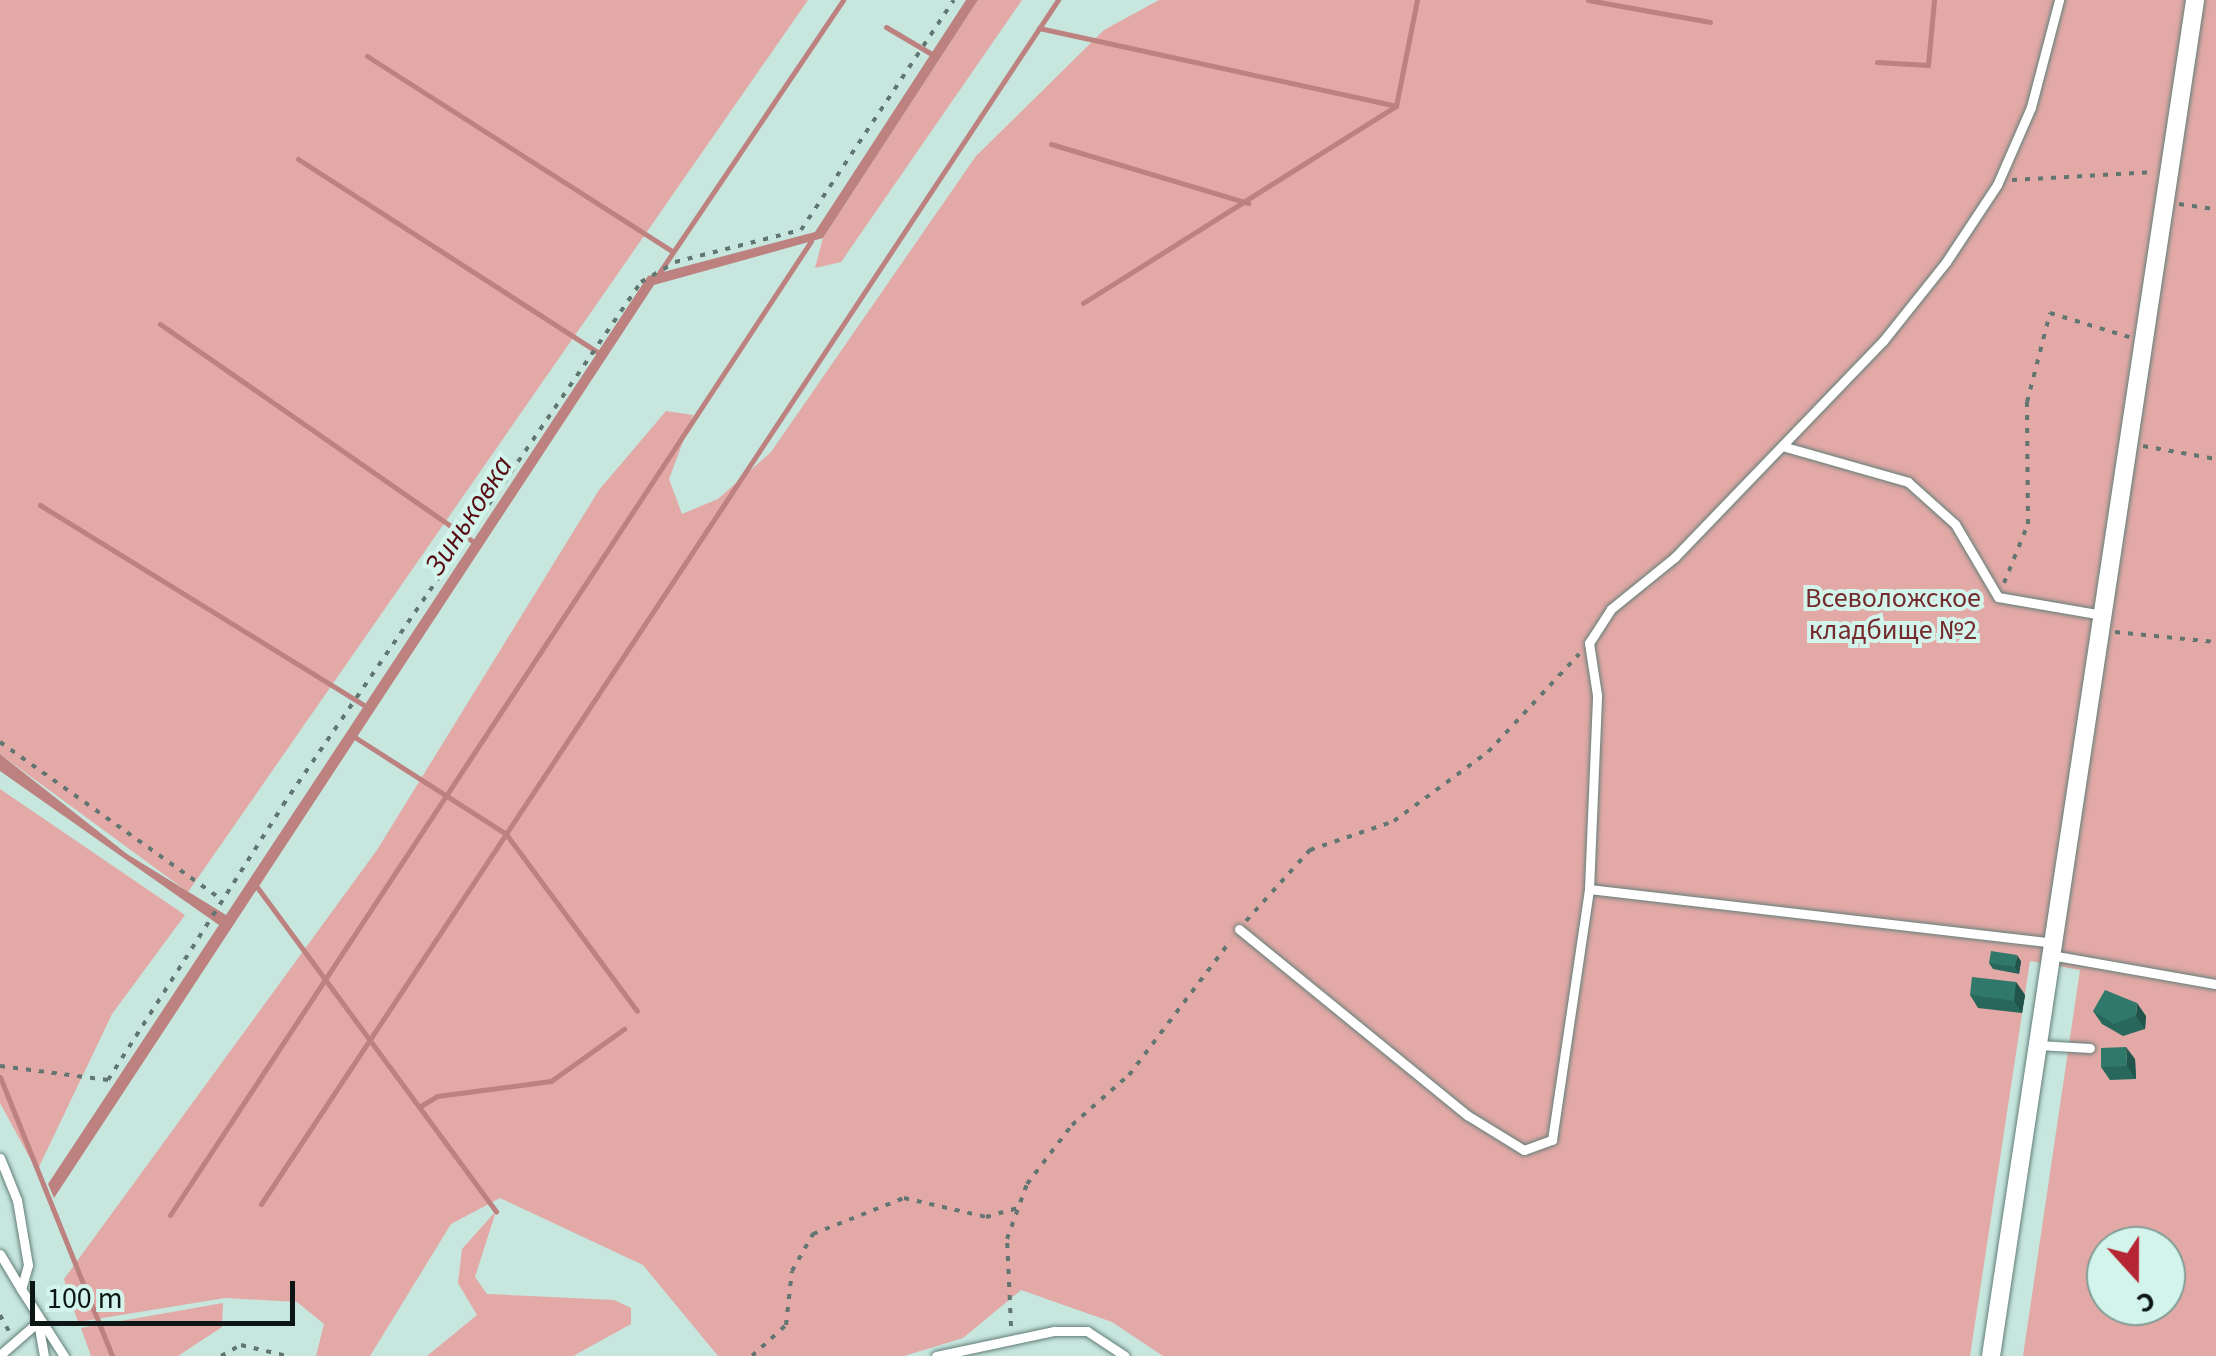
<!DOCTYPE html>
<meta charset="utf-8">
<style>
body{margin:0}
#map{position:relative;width:2216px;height:1356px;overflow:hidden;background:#c6e6de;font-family:"Source Sans 3",sans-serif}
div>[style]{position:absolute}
.green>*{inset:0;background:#e2a9a6}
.water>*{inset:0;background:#bd817f}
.stream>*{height:5px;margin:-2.5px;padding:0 2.5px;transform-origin:2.5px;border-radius:2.5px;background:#bd817f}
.path>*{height:4px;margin-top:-2px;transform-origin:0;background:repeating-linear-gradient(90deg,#617671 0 5px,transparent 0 13px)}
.roads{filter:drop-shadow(0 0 2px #627f78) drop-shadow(0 0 2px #627f78)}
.service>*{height:9px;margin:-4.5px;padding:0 4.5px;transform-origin:4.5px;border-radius:4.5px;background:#fff}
.minor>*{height:18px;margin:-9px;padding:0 9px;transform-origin:9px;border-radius:9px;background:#fff}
.wall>*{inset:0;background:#28675b}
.shaded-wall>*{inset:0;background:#21544a}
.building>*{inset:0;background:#2f786a}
span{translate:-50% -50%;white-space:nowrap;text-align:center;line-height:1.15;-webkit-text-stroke:8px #d3f4eb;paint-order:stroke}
.park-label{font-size:28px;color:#752a2d}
.water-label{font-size:30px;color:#580d15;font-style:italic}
.north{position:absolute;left:2086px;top:1226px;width:100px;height:100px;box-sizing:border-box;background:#d3f4eb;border:2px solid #839c95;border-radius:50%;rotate:159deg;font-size:28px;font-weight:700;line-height:40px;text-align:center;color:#0c1715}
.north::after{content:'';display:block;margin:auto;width:35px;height:45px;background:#b62534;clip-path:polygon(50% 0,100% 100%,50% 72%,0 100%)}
.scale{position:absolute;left:30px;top:1281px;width:265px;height:45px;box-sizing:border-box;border:5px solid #0c1715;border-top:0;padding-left:12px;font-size:30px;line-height:35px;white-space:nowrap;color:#0c1715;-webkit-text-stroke:8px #d3f4eb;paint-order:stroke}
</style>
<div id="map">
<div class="green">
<div style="clip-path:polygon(0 0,808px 0,188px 892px,0 754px)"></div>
<div style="clip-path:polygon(978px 0,1022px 0,841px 262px,815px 268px,823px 238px)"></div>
<div style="clip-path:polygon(evenodd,1159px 0,2216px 0,2216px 1356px,2023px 1356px,2080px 970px,2030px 961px,1970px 1356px,1163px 1356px,1112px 1322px,1021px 1290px,963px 1338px,904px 1356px,718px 1356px,643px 1265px,500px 1198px,451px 1224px,370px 1356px,316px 1356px,324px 1324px,297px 1302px,225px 1298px,78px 1322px,64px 1279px,377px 850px,599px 490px,666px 411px,693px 415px,669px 479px,682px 514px,718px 499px,771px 452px,976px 156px,1104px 30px,1159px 0,2106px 1246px,2166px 1246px,2166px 1306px,2106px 1306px,2106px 1246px)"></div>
<div style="clip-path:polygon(0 789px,185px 915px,112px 1014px,37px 1171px,0 1103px)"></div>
<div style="clip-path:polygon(496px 1211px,475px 1277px,487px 1294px,614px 1300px,631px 1308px,631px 1324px,573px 1356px,427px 1356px,477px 1315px,458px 1283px,462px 1249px)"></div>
<div style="clip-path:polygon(223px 1303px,222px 1327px,178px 1356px,91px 1356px,81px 1328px)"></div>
</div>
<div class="water">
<div style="clip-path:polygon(966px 0,978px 0,823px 238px,654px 285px,54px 1198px,48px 1184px,219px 925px,0 771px,0 754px,127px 854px,226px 915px,648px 276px,815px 232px)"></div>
</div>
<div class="stream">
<div style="left:1588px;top:0;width:124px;rotate:10.2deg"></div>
<div style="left:886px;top:27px;width:57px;rotate:30.6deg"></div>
<div style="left:1039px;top:28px;width:365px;rotate:12.3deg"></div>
<div style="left:367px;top:56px;width:363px;rotate:32.6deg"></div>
<div style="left:1877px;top:62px;width:51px;rotate:3.4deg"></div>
<div style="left:1928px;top:65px;width:65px;rotate:-84.7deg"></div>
<div style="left:1051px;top:144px;width:206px;rotate:16.7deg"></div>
<div style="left:298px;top:159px;width:362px;rotate:32.8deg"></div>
<div style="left:657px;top:276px;width:333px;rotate:-56deg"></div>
<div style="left:1083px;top:303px;width:370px;rotate:-32.2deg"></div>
<div style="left:1396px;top:106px;width:108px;rotate:-78.8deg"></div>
<div style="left:160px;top:324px;width:386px;rotate:34.8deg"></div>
<div style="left:40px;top:505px;width:387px;rotate:31.7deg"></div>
<div style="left:353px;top:736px;width:182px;rotate:32.6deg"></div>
<div style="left:506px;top:834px;width:220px;rotate:53.5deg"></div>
<div style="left:254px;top:883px;width:408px;rotate:53.6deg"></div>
<div style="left:0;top:1077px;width:301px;rotate:68.1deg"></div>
<div style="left:419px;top:1107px;width:21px;rotate:-31deg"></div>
<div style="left:437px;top:1096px;width:115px;rotate:-7.5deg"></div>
<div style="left:551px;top:1081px;width:90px;rotate:-35.5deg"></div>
<div style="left:261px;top:1204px;width:1444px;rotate:-56.5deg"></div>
<div style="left:170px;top:1215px;width:1166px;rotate:-56.65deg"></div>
</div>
<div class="path">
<div style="left:2012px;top:180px;width:142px;rotate:-3.2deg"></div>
<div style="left:2179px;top:204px;width:37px;rotate:8deg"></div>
<div style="left:2143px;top:446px;width:74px;rotate:10.1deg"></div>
<div style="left:2004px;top:583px;width:64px;rotate:-67.9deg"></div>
<div style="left:2028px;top:524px;width:122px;rotate:-90.5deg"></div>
<div style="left:2027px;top:402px;width:92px;rotate:-75.5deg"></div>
<div style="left:2050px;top:313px;width:83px;rotate:16.9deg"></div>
<div style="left:2115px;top:632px;width:101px;rotate:5.7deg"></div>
<div style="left:0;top:742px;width:272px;rotate:35.4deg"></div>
<div style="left:1246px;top:921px;width:96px;rotate:-48deg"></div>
<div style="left:1310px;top:850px;width:89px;rotate:-19deg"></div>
<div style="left:1394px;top:821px;width:117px;rotate:-36.3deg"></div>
<div style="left:1488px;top:752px;width:134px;rotate:-47.1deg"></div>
<div style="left:0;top:1066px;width:109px;rotate:7.4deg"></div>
<div style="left:108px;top:1080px;width:326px;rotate:-57.5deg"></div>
<div style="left:283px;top:805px;width:634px;rotate:-55.61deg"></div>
<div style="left:641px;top:282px;width:39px;rotate:-30deg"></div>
<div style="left:675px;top:262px;width:130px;rotate:-14.3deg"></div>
<div style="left:801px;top:230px;width:276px;rotate:-56.4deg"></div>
<div style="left:0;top:1315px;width:21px;rotate:61deg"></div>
<div style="left:1011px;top:1326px;width:87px;rotate:-92.6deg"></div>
<div style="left:1007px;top:1239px;width:59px;rotate:-70deg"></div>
<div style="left:1027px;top:1184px;width:74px;rotate:-52.7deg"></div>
<div style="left:1072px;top:1125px;width:76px;rotate:-41.3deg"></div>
<div style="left:1129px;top:1075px;width:169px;rotate:-52.9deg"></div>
<div style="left:221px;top:1356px;width:23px;rotate:-29deg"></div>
<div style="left:241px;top:1345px;width:47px;rotate:13.4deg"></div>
<div style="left:752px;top:1356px;width:46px;rotate:-42.4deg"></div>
<div style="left:786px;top:1325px;width:54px;rotate:-83.7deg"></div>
<div style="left:792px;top:1271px;width:43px;rotate:-60.4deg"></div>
<div style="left:813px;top:1234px;width:98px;rotate:-21.6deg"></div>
<div style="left:904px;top:1198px;width:84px;rotate:13deg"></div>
<div style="left:986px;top:1217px;width:33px;rotate:-16deg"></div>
</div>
<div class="roads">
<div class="service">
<div style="left:1782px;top:446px;width:131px;rotate:15.9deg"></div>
<div style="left:1908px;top:482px;width:63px;rotate:41.8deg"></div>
<div style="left:1955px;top:524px;width:85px;rotate:59.5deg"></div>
<div style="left:1998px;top:597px;width:106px;rotate:9.8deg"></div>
<div style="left:1589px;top:889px;width:467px;rotate:6.6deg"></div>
<div style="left:1239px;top:929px;width:294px;rotate:39.2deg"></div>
<div style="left:1467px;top:1115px;width:67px;rotate:31.6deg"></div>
<div style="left:1524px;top:1150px;width:30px;rotate:-20deg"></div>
<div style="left:1552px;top:1140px;width:254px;rotate:-81.6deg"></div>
<div style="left:1589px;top:889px;width:194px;rotate:-87.6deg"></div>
<div style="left:1597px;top:695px;width:53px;rotate:-98.7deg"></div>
<div style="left:1589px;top:643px;width:40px;rotate:-57.1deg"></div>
<div style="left:1611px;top:609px;width:82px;rotate:-39.1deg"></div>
<div style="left:1675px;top:557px;width:300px;rotate:-46.1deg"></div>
<div style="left:1883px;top:341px;width:101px;rotate:-51.4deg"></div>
<div style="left:1946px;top:262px;width:92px;rotate:-56.5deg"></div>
<div style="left:1997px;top:185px;width:85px;rotate:-66.4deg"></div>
<div style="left:2031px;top:107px;width:111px;rotate:-75.3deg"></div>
<div style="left:2051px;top:955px;width:168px;rotate:10deg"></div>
<div style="left:2038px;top:1045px;width:52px;rotate:3.3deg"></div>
<div style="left:0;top:1158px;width:45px;rotate:68deg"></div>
<div style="left:17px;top:1200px;width:66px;rotate:80.4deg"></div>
<div style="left:28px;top:1265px;width:25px;rotate:106deg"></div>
<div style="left:21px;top:1289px;width:80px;rotate:57.3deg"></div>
<div style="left:0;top:1254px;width:41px;rotate:59deg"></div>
<div style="left:0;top:1355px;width:50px;rotate:-41deg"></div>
<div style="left:38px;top:1322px;width:35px;rotate:80deg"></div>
<div style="left:936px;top:1356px;width:121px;rotate:-12deg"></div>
<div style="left:1054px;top:1331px;width:33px"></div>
<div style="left:1087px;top:1331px;width:45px;rotate:33.3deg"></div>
</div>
<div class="minor">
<div style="left:1991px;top:1356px;width:1371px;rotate:-81.44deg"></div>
</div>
</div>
<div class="wall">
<div style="clip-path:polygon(2021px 961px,2019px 974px,1993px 969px,1989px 963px)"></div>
<div style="clip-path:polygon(2016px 982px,2025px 995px,2022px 1013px,1978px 1008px,1970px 995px)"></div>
<div style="clip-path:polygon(2093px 1011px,2146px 1016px,2145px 1029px,2123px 1036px,2102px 1024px)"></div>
<div style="clip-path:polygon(2135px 1059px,2136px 1079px,2110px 1080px,2101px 1067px)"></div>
</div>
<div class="shaded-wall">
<div style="clip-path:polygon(2017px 955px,2021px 961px,2019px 974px,2015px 967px)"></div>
<div style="clip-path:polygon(2016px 982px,2025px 995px,2022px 1013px,2014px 1001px)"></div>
<div style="clip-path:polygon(2137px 1003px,2146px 1016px,2145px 1029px,2136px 1016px)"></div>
<div style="clip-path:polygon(2126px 1047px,2135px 1059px,2136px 1079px,2127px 1066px)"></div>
</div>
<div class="building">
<div style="clip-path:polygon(1991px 951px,2017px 955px,2015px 967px,1989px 963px)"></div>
<div style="clip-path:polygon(1972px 977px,2016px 982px,2014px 1001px,1970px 995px)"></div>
<div style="clip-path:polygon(2105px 990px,2137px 1003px,2136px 1016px,2114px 1024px,2093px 1011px)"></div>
<div style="clip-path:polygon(2126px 1047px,2127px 1066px,2101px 1067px,2101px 1048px)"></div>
</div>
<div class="park-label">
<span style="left:1893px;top:614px">Всеволожское<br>кладбище №2</span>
</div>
<div class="water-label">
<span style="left:469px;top:516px;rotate:-57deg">Зиньковка</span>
</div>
<div class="north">С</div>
<div class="scale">100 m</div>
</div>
